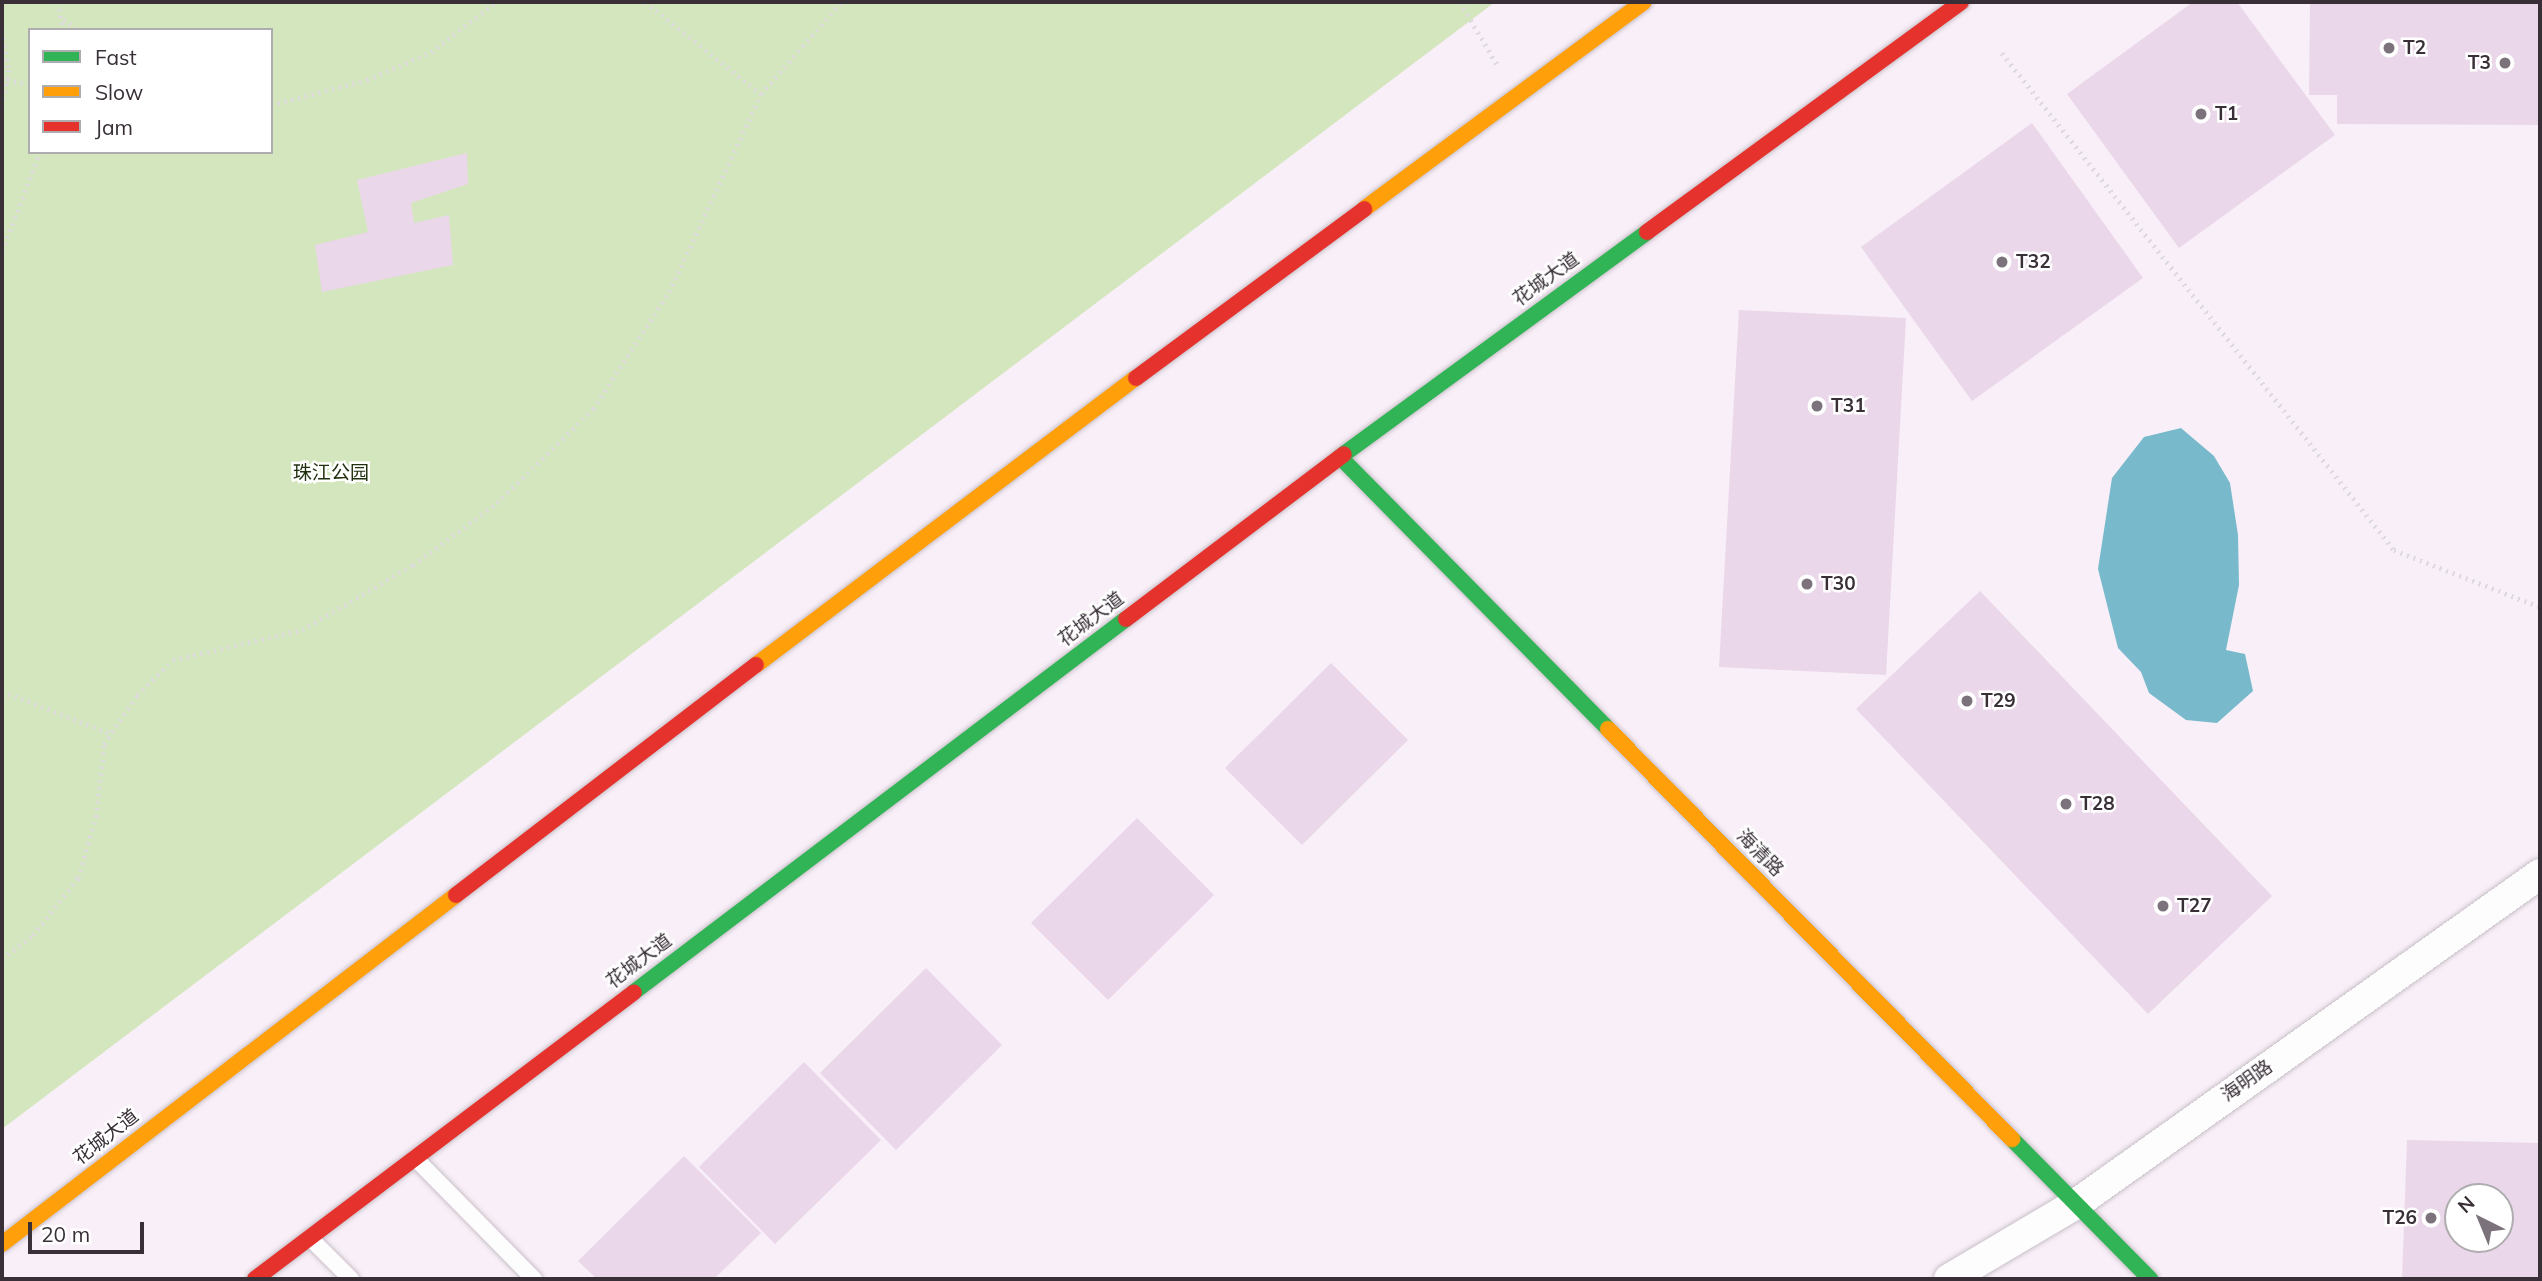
<!DOCTYPE html>
<meta charset="utf-8">
<style>
body{margin:0}
#map{position:relative;width:2542px;height:1281px;overflow:hidden;background:#f9eff8;font-family:Mulish,"Noto Sans SC",sans-serif}
div>[style]{position:absolute}
.green>*{inset:0;background:#d4e6be}
.water>*{inset:0;background:#78b9cb}
.building>*{inset:0;background:#ead7e9}
.path>*{height:4.5px;margin-top:-2.25px;transform-origin:0;background:repeating-linear-gradient(90deg,#dddadd 0 2px,transparent 0 7px)}
.roads{filter:drop-shadow(0 0 2px #c8c0c8) drop-shadow(0 0 2px #c8c0c8)}
.lane>*{height:16px;margin:-8px;padding:0 8px;transform-origin:8px;border-radius:8px;background:#fefdfe}
.street>*{height:30px;margin:-15px;padding:0 15px;transform-origin:15px;border-radius:15px;background:#fefdfe}
.fast>*{height:16px;margin:-8px;padding:0 8px;transform-origin:8px;border-radius:8px;background:#30b455}
.slow>*{height:16px;margin:-8px;padding:0 8px;transform-origin:8px;border-radius:8px;background:#ff9f0a}
.jam>*{height:16px;margin:-8px;padding:0 8px;transform-origin:8px;border-radius:8px;background:#e5322d}
.dots>*{width:19px;height:19px;translate:-50% -50%;box-sizing:border-box;border:4px solid #fff;border-radius:50%}
span{translate:-50% -50%;white-space:nowrap;text-align:center;line-height:1.15;-webkit-text-stroke:5px #fff;paint-order:stroke}
.poi-label{font-size:19px;color:#382f37;font-weight:700}
.left{translate:0 -50%;text-align:left}
.right{translate:-100% -50%;text-align:right}
.street-label{font-size:19px;color:#382f37}
.park-label{font-size:19px;color:#21310f}
.frame{position:absolute;inset:0;border:4px solid #382f37;pointer-events:none}
.legend{position:absolute;left:28px;top:28px;width:245px;height:126px;box-sizing:border-box;background:#fff;border:2px solid #afacaf;margin:0;padding:9px 12px;list-style:none;font-size:21px;color:#382f37}
.legend li{display:flex;align-items:center;gap:14px;height:35px}
.legend b{width:35px;border:2px solid #afacaf}
.north{position:absolute;left:2444px;top:1183px;width:70px;height:70px;box-sizing:border-box;background:#fff;border:2px solid #afacaf;border-radius:50%;rotate:317deg;font-size:19px;font-weight:700;line-height:28px;text-align:center;color:#382f37}
.north::after{content:'';display:block;margin:auto;width:24px;height:32px;background:#7c727b;clip-path:polygon(50% 0,100% 100%,50% 72%,0 100%)}
.scale{position:absolute;left:28px;top:1222px;width:116px;height:32px;box-sizing:border-box;border:4px solid #382f37;border-top:0;padding-left:9px;font-size:21px;line-height:24px;white-space:nowrap;color:#382f37;-webkit-text-stroke:5px #fff;paint-order:stroke}
</style>
<div id="map">
<div class="green">
<div style="clip-path:polygon(evenodd,2px 2px,1495px 2px,2px 1129px,2px 2px,30px 30px,271px 30px,271px 152px,30px 152px,30px 30px)"></div>
</div>
<div class="water">
<div style="clip-path:polygon(2181px 428px,2214px 456px,2230px 483px,2238px 535px,2239px 585px,2226px 650px,2245px 654px,2253px 691px,2217px 723px,2186px 720px,2149px 693px,2141px 672px,2118px 648px,2098px 569px,2112px 478px,2144px 437px)"></div>
</div>
<div class="building">
<div style="clip-path:polygon(2193px 2px,2237px 2px,2335px 135px,2179px 248px,2067px 94px)"></div>
<div style="clip-path:polygon(2310px 2px,2540px 2px,2540px 125px,2337px 124px,2337px 95px,2309px 95px)"></div>
<div style="clip-path:polygon(2032px 123px,2143px 278px,1972px 401px,1861px 247px)"></div>
<div style="clip-path:polygon(467px 153px,468px 184px,411px 203px,414px 223px,449px 215px,453px 265px,322px 292px,315px 245px,368px 232px,357px 180px)"></div>
<div style="clip-path:polygon(1739px 310px,1906px 318px,1886px 675px,1719px 667px)"></div>
<div style="clip-path:polygon(1980px 591px,2272px 896px,2148px 1014px,1856px 709px)"></div>
<div style="clip-path:polygon(1331px 663px,1408px 740px,1302px 845px,1225px 768px)"></div>
<div style="clip-path:polygon(1137px 818px,1214px 895px,1108px 1000px,1031px 923px)"></div>
<div style="clip-path:polygon(926px 968px,1002px 1045px,896px 1150px,820px 1073px)"></div>
<div style="clip-path:polygon(804px 1062px,881px 1140px,775px 1244px,699px 1167px)"></div>
<div style="clip-path:polygon(evenodd,2407px 1140px,2540px 1143px,2540px 1279px,2402px 1279px,2407px 1140px,2458px 1197px,2500px 1197px,2500px 1239px,2458px 1239px,2458px 1197px)"></div>
<div style="clip-path:polygon(684px 1156px,761px 1233px,714px 1279px,597px 1279px,578px 1261px)"></div>
</div>
<div class="path">
<div style="left:58px;top:2px;width:29px;rotate:78deg"></div>
<div style="left:645px;top:2px;width:148px;rotate:38.4deg"></div>
<div style="left:1460px;top:2px;width:72px;rotate:59.2deg"></div>
<div style="left:64px;top:19px;width:17px;rotate:40deg"></div>
<div style="left:2px;top:31px;width:40px;rotate:80deg"></div>
<div style="left:9px;top:70px;width:38px;rotate:101deg"></div>
<div style="left:2002px;top:53px;width:633px;rotate:51.74deg"></div>
<div style="left:2394px;top:550px;width:157px;rotate:21.3deg"></div>
<div style="left:7px;top:80px;width:23px;rotate:10deg"></div>
<div style="left:271px;top:105px;width:99px;rotate:-14.6deg"></div>
<div style="left:367px;top:80px;width:70px;rotate:-23.6deg"></div>
<div style="left:431px;top:52px;width:82px;rotate:-37.6deg"></div>
<div style="left:2px;top:251px;width:106px;rotate:-69deg"></div>
<div style="left:2px;top:691px;width:117px;rotate:21.5deg"></div>
<div style="left:2px;top:959px;width:39px;rotate:-38deg"></div>
<div style="left:33px;top:935px;width:73px;rotate:-51.7deg"></div>
<div style="left:78px;top:878px;width:64px;rotate:-73.6deg"></div>
<div style="left:96px;top:817px;width:73px;rotate:-83.7deg"></div>
<div style="left:104px;top:744px;width:59px;rotate:-56deg"></div>
<div style="left:137px;top:695px;width:50px;rotate:-44.2deg"></div>
<div style="left:173px;top:660px;width:132px;rotate:-13.1deg"></div>
<div style="left:302px;top:630px;width:129px;rotate:-30.4deg"></div>
<div style="left:413px;top:565px;width:104px;rotate:-36.4deg"></div>
<div style="left:497px;top:503px;width:134px;rotate:-44.4deg"></div>
<div style="left:593px;top:409px;width:140px;rotate:-57deg"></div>
<div style="left:669px;top:292px;width:218px;rotate:-65.1deg"></div>
<div style="left:761px;top:94px;width:122px;rotate:-49deg"></div>
</div>
<div class="roads">
<div class="lane">
<div style="left:415px;top:1158px;width:170px;rotate:45.5deg"></div>
<div style="left:310px;top:1238px;width:58px;rotate:45deg"></div>
</div>
<div class="street">
<div style="left:1949px;top:1279px;width:147px;rotate:-30.6deg"></div>
<div style="left:2076px;top:1204px;width:569px;rotate:-35.42deg"></div>
</div>
<div class="fast">
<div style="left:1344px;top:454px;width:376px;rotate:-36.2deg"></div>
<div style="left:1340px;top:457px;width:382px;rotate:45.4deg"></div>
<div style="left:634px;top:992px;width:617px;rotate:-37.17deg"></div>
<div style="left:2012px;top:1139px;width:197px;rotate:45.4deg"></div>
</div>
<div class="slow">
<div style="left:1364px;top:209px;width:348px;rotate:-36.5deg"></div>
<div style="left:756px;top:665px;width:476px;rotate:-37.1deg"></div>
<div style="left:1608px;top:729px;width:576px;rotate:45.42deg"></div>
<div style="left:2px;top:1244px;width:573px;rotate:-37.55deg"></div>
</div>
<div class="jam">
<div style="left:1647px;top:232px;width:389px;rotate:-36.2deg"></div>
<div style="left:1136px;top:378px;width:284px;rotate:-36.5deg"></div>
<div style="left:1126px;top:619px;width:273px;rotate:-37.1deg"></div>
<div style="left:456px;top:895px;width:378px;rotate:-37.5deg"></div>
<div style="left:255px;top:1279px;width:475px;rotate:-37.1deg"></div>
</div>
</div>
<div class="dots">
<div style="left:2389px;top:48px;background:#7c727b"></div>
<div style="left:2505px;top:63px;background:#7c727b"></div>
<div style="left:2201px;top:114px;background:#7c727b"></div>
<div style="left:2002px;top:262px;background:#7c727b"></div>
<div style="left:1817px;top:406px;background:#7c727b"></div>
<div style="left:1807px;top:584px;background:#7c727b"></div>
<div style="left:1967px;top:701px;background:#7c727b"></div>
<div style="left:2066px;top:804px;background:#7c727b"></div>
<div style="left:2163px;top:906px;background:#7c727b"></div>
<div style="left:2431px;top:1218px;background:#7c727b"></div>
</div>
<div class="poi-label">
<span class="left" style="left:2403px;top:48px">T2</span>
<span class="right" style="left:2491px;top:63px">T3</span>
<span class="left" style="left:2215px;top:114px">T1</span>
<span class="left" style="left:2016px;top:262px">T32</span>
<span class="left" style="left:1831px;top:406px">T31</span>
<span class="left" style="left:1821px;top:584px">T30</span>
<span class="left" style="left:1981px;top:701px">T29</span>
<span class="left" style="left:2080px;top:804px">T28</span>
<span class="left" style="left:2177px;top:906px">T27</span>
<span class="right" style="left:2417px;top:1218px">T26</span>
</div>
<div class="street-label">
<span style="left:1546px;top:279px;rotate:-36deg">花城大道</span>
<span style="left:1091px;top:619px;rotate:-37deg">花城大道</span>
<span style="left:1760px;top:853px;rotate:45deg">海清路</span>
<span style="left:639px;top:961px;rotate:-37deg">花城大道</span>
<span style="left:2247px;top:1081px;rotate:-35deg">海明路</span>
<span style="left:106px;top:1137px;rotate:-38deg">花城大道</span>
</div>
<div class="park-label">
<span style="left:331px;top:473px">珠江公园</span>
</div>
<div class="frame"></div>
<ul class="legend">
<li><b style="height:9px;background:#30b455"></b>Fast</li>
<li><b style="height:9px;background:#ff9f0a"></b>Slow</li>
<li><b style="height:9px;background:#e5322d"></b>Jam</li>
</ul>
<div class="north">N</div>
<div class="scale">20 m</div>
</div>
